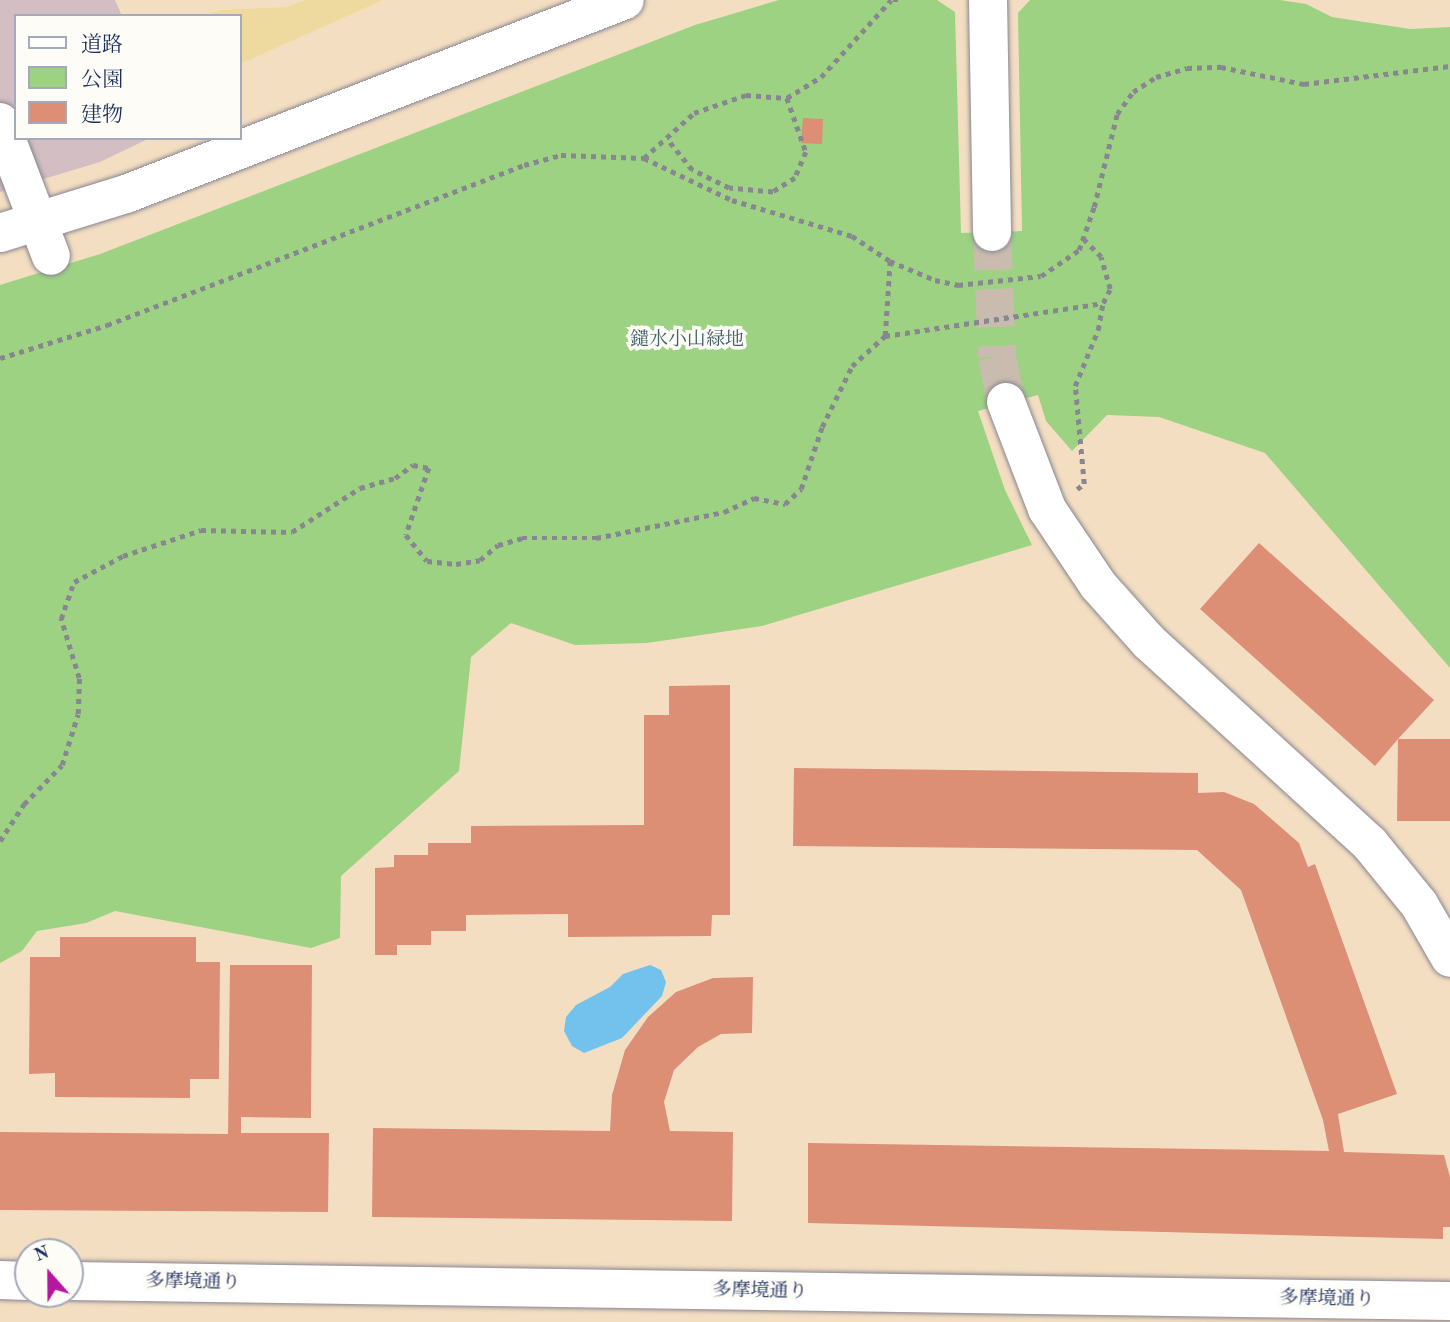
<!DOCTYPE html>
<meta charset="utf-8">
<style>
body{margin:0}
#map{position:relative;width:1450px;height:1322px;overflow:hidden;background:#f4dec2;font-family:"Old Standard TT","Noto Serif JP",serif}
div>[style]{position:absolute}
.industrial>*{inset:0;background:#d2bec3}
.green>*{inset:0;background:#9dd283}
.sand>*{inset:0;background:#eeda9e}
.water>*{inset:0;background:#72c2ed}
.building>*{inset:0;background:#dc8f75}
.minor-tunnel>*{height:38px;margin-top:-19px;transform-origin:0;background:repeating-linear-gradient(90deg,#c9bbae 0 38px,transparent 0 57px)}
.path>*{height:4.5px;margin-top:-2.25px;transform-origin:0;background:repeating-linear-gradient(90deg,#888690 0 5px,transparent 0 10px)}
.roads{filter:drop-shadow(0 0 2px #888690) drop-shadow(0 0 2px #888690)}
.minor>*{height:38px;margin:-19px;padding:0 19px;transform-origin:19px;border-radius:19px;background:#fff}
span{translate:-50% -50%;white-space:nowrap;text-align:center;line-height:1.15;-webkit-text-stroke:7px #fdfcf7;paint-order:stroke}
.park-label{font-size:19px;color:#426069}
.street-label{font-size:19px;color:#1b2f5e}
.legend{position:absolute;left:14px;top:14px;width:228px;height:126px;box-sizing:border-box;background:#fdfcf7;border:2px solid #a3aaba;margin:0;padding:9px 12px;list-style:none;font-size:21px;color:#1b2f5e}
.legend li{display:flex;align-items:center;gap:14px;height:35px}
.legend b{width:35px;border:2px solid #a3aaba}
.north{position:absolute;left:14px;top:1238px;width:70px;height:70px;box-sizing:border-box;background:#fdfcf7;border:2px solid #a3aaba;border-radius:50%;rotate:339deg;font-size:19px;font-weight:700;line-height:28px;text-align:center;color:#1b2f5e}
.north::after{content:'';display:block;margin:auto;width:24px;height:32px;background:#b5179e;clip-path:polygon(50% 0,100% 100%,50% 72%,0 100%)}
</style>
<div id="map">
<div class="industrial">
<div style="clip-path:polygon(0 0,115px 0,122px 16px,16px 16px,16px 138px,150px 138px,100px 162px,0 192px)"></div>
</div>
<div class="green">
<div style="clip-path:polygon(779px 0,937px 0,955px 12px,961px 233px,1022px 231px,1018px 13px,1030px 0,1280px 0,1306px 4px,1332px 17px,1410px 29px,1450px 27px,1450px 668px,1265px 453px,1159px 417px,1107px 415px,1072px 451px,1046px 421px,1038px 395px,978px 411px,1005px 490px,1032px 545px,762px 626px,647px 643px,575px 645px,511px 623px,471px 657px,459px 771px,341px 876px,340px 938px,311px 948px,115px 911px,86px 923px,37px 931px,22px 951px,0 963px,0 285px,100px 254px,695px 25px)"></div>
</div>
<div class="sand">
<div style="clip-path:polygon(305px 0,383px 0,240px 64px,240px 16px,204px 16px,221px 10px,287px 7px)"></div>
</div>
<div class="water">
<div style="clip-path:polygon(650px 965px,661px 970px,666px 982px,662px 996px,622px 1038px,584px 1053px,572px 1046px,564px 1031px,566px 1017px,576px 1005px,610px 987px,623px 974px)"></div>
</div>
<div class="building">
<div style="clip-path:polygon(803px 118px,823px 119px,822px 144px,801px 143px)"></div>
<div style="clip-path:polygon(1259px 543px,1434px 700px,1398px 739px,1450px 739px,1450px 821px,1397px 821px,1398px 739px,1375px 766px,1200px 609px)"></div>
<div style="clip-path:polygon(730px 685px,730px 915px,712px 915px,711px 936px,568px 937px,568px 914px,466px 915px,466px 931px,431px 931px,431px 945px,397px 945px,397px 955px,375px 955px,375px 868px,394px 867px,394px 855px,428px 855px,428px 843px,471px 843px,471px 826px,644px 825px,644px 715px,669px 715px,669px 686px)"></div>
<div style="clip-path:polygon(794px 768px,1198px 773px,1198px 793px,1224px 792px,1254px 804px,1299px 843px,1308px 867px,1315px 864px,1397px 1094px,1338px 1114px,1344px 1152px,1444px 1155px,1450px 1177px,1450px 1227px,1443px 1227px,1443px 1239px,808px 1223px,808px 1143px,1329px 1151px,1323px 1120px,1241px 890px,1197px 850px,793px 846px)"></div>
<div style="clip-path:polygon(60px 937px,196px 937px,196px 962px,220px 962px,219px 1079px,190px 1079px,190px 1098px,55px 1097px,55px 1073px,29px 1074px,30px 957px,60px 957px)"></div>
<div style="clip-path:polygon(230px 965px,312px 965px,311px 1118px,241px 1117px,241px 1133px,329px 1133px,328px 1212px,0 1210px,0 1132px,228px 1134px)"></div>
<div style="clip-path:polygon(753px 977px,752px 1033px,721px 1034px,698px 1047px,674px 1070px,664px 1102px,670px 1131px,733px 1132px,732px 1221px,372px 1217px,373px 1128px,610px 1131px,612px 1095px,625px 1050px,648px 1017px,676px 992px,713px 978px)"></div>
</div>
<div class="minor-tunnel">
<div style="left:992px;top:232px;width:125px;rotate:87.7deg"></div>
<div style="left:997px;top:357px;width:46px;rotate:78.7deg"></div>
</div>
<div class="path">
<div style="left:893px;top:0;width:9px"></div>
<div style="left:787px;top:98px;width:40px;rotate:-32deg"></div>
<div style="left:821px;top:77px;width:104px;rotate:-47.7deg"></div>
<div style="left:644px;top:158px;width:67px;rotate:-42deg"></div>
<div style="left:694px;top:113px;width:55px;rotate:-19.1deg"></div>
<div style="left:746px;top:95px;width:41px;rotate:4.2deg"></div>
<div style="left:787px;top:98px;width:57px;rotate:70.6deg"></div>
<div style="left:806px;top:152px;width:28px;rotate:113deg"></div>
<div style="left:795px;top:178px;width:26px;rotate:148deg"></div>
<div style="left:773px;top:192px;width:44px;rotate:-174.8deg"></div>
<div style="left:729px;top:188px;width:41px;rotate:-154.1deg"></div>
<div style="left:692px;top:170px;width:40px;rotate:-129deg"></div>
<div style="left:885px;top:336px;width:75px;rotate:-86.2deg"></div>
<div style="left:0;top:358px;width:112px;rotate:-17.1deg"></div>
<div style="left:107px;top:325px;width:447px;rotate:-21deg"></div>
<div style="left:524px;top:165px;width:38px;rotate:-15deg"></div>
<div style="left:561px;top:155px;width:83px;rotate:2.1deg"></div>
<div style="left:644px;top:158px;width:98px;rotate:25.5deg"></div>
<div style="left:732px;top:200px;width:125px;rotate:16.7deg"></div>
<div style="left:852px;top:236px;width:45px;rotate:33.3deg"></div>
<div style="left:890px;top:261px;width:49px;rotate:22.9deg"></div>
<div style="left:935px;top:280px;width:24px;rotate:12deg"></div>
<div style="left:958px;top:285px;width:83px;rotate:-6.2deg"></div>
<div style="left:1041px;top:276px;width:46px;rotate:-34.4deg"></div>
<div style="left:1079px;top:250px;width:46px;rotate:-70.8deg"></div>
<div style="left:1094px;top:207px;width:96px;rotate:-76.1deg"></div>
<div style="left:1117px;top:114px;width:27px;rotate:-54deg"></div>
<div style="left:1133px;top:92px;width:27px;rotate:-33deg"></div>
<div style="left:1156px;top:77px;width:32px;rotate:-16deg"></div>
<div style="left:1187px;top:68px;width:34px;rotate:-2deg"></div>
<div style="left:1221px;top:67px;width:85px;rotate:11.6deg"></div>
<div style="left:1304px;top:84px;width:147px;rotate:-7deg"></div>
<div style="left:1077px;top:489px;width:9px;rotate:-36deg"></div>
<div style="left:1084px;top:484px;width:98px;rotate:-95.2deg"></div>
<div style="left:1075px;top:386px;width:61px;rotate:-67.7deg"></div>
<div style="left:1098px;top:330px;width:27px;rotate:-80deg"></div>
<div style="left:0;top:841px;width:44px;rotate:-57deg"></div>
<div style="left:24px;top:804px;width:54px;rotate:-45.7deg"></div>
<div style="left:62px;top:765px;width:53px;rotate:-72.6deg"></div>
<div style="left:78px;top:714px;width:36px;rotate:-88deg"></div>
<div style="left:79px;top:678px;width:62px;rotate:-107deg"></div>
<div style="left:61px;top:619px;width:39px;rotate:-71deg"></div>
<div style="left:74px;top:582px;width:55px;rotate:-28deg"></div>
<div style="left:123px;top:556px;width:82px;rotate:-18.4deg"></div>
<div style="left:201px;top:530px;width:91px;rotate:1.3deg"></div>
<div style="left:292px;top:532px;width:81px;rotate:-32.9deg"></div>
<div style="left:360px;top:488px;width:36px;rotate:-16deg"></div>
<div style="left:395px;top:478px;width:22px;rotate:-36deg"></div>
<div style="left:413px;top:465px;width:16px;rotate:11deg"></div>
<div style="left:429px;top:468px;width:71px;rotate:108.9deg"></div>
<div style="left:406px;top:535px;width:33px;rotate:51deg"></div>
<div style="left:427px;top:561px;width:29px;rotate:6deg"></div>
<div style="left:456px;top:564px;width:24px;rotate:-9deg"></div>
<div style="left:480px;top:560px;width:23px;rotate:-40deg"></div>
<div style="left:498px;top:545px;width:25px;rotate:-16deg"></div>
<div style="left:522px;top:538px;width:74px"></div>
<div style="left:596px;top:538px;width:131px;rotate:-11.5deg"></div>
<div style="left:724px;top:512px;width:33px;rotate:-25deg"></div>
<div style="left:754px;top:498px;width:32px;rotate:11deg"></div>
<div style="left:785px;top:504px;width:22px;rotate:-43deg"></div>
<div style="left:801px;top:489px;width:65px;rotate:-71.3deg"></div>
<div style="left:822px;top:427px;width:68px;rotate:-63.8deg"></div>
<div style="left:852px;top:366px;width:45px;rotate:-42.3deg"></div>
<div style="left:885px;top:336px;width:220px;rotate:-8.6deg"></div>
<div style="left:1103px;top:303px;width:16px;rotate:-63deg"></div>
<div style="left:1110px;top:289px;width:33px;rotate:-106deg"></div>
<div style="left:1101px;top:257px;width:24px;rotate:-135deg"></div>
</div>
<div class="roads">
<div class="minor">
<div style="left:988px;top:0;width:232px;rotate:89deg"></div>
<div style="left:0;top:122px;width:143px;rotate:69.2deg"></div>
<div style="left:0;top:233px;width:132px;rotate:-17.2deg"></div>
<div style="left:126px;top:194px;width:535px;rotate:-21.24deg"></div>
<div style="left:1006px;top:402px;width:115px;rotate:69deg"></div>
<div style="left:1047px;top:509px;width:92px;rotate:56.1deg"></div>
<div style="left:1098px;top:585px;width:76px;rotate:48.2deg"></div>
<div style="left:1149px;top:642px;width:299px;rotate:42.4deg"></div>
<div style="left:1370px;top:844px;width:77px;rotate:50.8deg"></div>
<div style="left:1419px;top:904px;width:62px;rotate:60.1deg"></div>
<div style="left:0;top:1280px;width:28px;rotate:2deg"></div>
<div style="left:70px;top:1281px;width:1380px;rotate:0.83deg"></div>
</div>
</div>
<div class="park-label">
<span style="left:687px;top:341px">鑓水小山緑地</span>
</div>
<div class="street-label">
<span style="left:193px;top:1283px;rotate:1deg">多摩境通り</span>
<span style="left:760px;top:1292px;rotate:1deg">多摩境通り</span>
<span style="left:1327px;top:1300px;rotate:1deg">多摩境通り</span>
</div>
<ul class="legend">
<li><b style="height:9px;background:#fff"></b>道路</li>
<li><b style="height:19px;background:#9dd283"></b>公園</li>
<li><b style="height:19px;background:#dc8f75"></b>建物</li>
</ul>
<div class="north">N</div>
</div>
